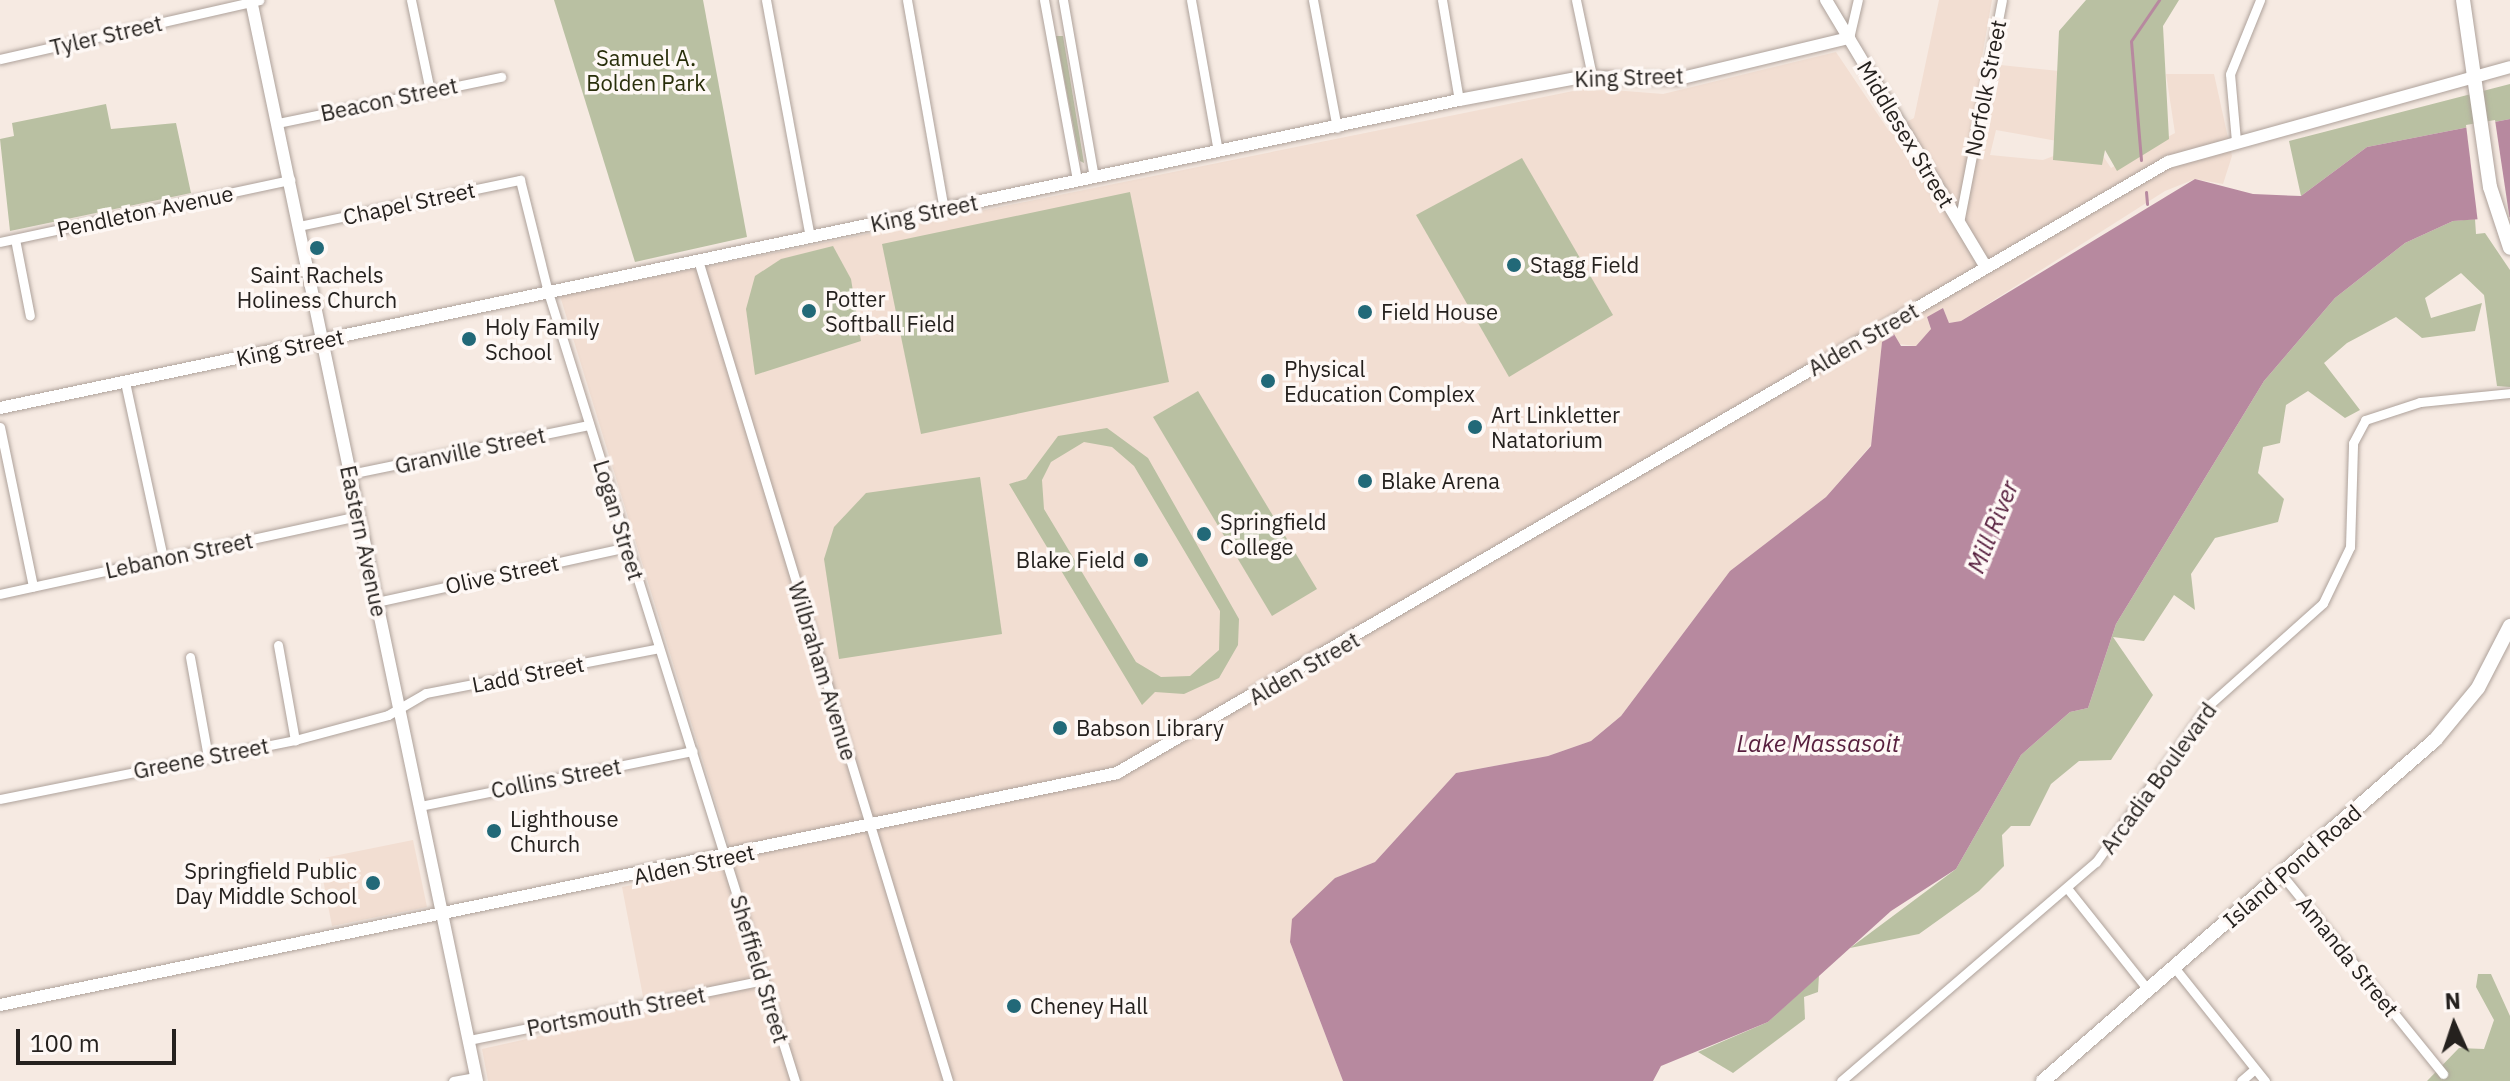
<!DOCTYPE html>
<style>
body{margin:0}
#map{position:relative;width:2510px;height:1081px;overflow:hidden;background:#f6eae2;font-family:"IBM Plex Sans",sans-serif}
div>[style]{position:absolute}
.built>*{inset:0;background:#f2ded2}
.green>*{inset:0;background:#b9c0a2}
.water>*{inset:0;background:#b7899f}
.pier>*{inset:0;background:#f6eae2}
.stream>*{height:3px;margin:-1.5px;padding:0 1.5px;transform-origin:1.5px;border-radius:1.5px;background:#b7899f}
.roads{filter:drop-shadow(0 0 2px #aea29b) drop-shadow(0 0 2px #aea29b)}
.street>*{height:9px;margin:-4.5px;padding:0 4.5px;transform-origin:4.5px;border-radius:4.5px;background:#fff}
.secondary>*{height:12px;margin:-6px;padding:0 6px;transform-origin:6px;border-radius:6px;background:#fff}
.primary>*{height:14px;margin:-7px;padding:0 7px;transform-origin:7px;border-radius:7px;background:#fff}
.dots>*{width:22px;height:22px;translate:-50% -50%;box-sizing:border-box;border:4px solid #fef8f5;border-radius:50%}
span{translate:-50% -50%;white-space:nowrap;text-align:center;line-height:1.15;-webkit-text-stroke:7px #fef8f5;paint-order:stroke}
.street-label{font-size:22px;color:#25211e}
.park-label{font-size:22px;color:#282e0a}
.poi-label{font-size:22px;color:#25211e}
.left{translate:0 -50%;text-align:left}
.right{translate:-100% -50%;text-align:right}
.water-label{font-size:24px;color:#571f3e;font-style:italic}
.north{position:absolute;left:2414px;top:985px;width:80px;height:80px;-webkit-text-stroke:6px #fef8f5;paint-order:stroke;rotate:357deg;font-size:22px;font-weight:700;line-height:32px;text-align:center;color:#25211e}
.north::after{content:'';display:block;margin:auto;width:28px;height:36px;background:#25211e;clip-path:polygon(50% 0,100% 100%,50% 72%,0 100%)}
.scale{position:absolute;left:16px;top:1029px;width:160px;height:36px;box-sizing:border-box;border:4px solid #25211e;border-top:0;padding-left:10px;font-size:24px;line-height:28px;white-space:nowrap;color:#25211e;-webkit-text-stroke:6px #fef8f5;paint-order:stroke}
</style>
<div id="map">
<div class="built">
<div style="clip-path:polygon(1939px 0,1992px 0,1981px 63px,2069px 72px,2057px 141px,1996px 130px,1990px 155px,2043px 160px,2093px 141px,2111px 168px,2175px 133px,2166px 74px,2214px 74px,2232px 156px,2223px 184px,2195px 179px,2165px 191px,1961px 321px,1949px 323px,1943px 308px,1927px 317px,1931px 329px,1916px 346px,1882px 342px,1871px 445px,1826px 497px,1730px 571px,1621px 716px,1591px 741px,1548px 756px,1456px 773px,1375px 862px,1335px 878px,1290px 942px,1343px 1081px,488px 1081px,482px 1049px,646px 1012px,622px 887px,735px 865px,560px 296px,1588px 88px,1663px 94px,1836px 52px,1889px 131px,1914px 118px)"></div>
<div style="clip-path:polygon(413px 840px,427px 907px,332px 926px,319px 859px)"></div>
</div>
<div class="green">
<div style="clip-path:polygon(554px 0,703px 0,747px 237px,635px 262px)"></div>
<div style="clip-path:polygon(2086px 0,2179px 0,2163px 26px,2169px 139px,2117px 171px,2105px 150px,2102px 165px,2053px 160px,2059px 31px)"></div>
<div style="clip-path:polygon(1056px 36px,1063px 36px,1084px 163px,1080px 161px)"></div>
<div style="clip-path:polygon(2510px 84px,2510px 119px,2367px 147px,2301px 196px,2289px 141px)"></div>
<div style="clip-path:polygon(106px 104px,111px 129px,176px 123px,191px 193px,10px 231px,0 139px,14px 136px,12px 123px)"></div>
<div style="clip-path:polygon(1522px 158px,1613px 315px,1509px 377px,1416px 215px)"></div>
<div style="clip-path:polygon(1130px 192px,1169px 382px,921px 434px,882px 244px)"></div>
<div style="clip-path:polygon(2475px 219px,2476px 234px,2485px 233px,2510px 270px,2510px 387px,2497px 386px,2484px 295px,2461px 273px,2425px 298px,2431px 318px,2482px 303px,2475px 331px,2422px 338px,2396px 317px,2347px 343px,2324px 363px,2360px 410px,2345px 418px,2308px 391px,2286px 405px,2280px 443px,2263px 447px,2258px 473px,2284px 499px,2278px 522px,2215px 538px,2191px 574px,2195px 610px,2174px 595px,2144px 641px,2113px 637px,2153px 695px,2111px 760px,2079px 761px,2051px 784px,2030px 826px,2011px 826px,2002px 835px,2004px 866px,1979px 891px,1919px 934px,1850px 948px,1956px 869px,2021px 755px,2070px 712px,2088px 708px,2116px 624px,2264px 381px,2335px 298px,2405px 243px,2453px 221px)"></div>
<div style="clip-path:polygon(833px 246px,851px 279px,861px 341px,755px 375px,746px 309px,755px 276px,781px 259px)"></div>
<div style="clip-path:polygon(1198px 391px,1317px 589px,1272px 616px,1153px 417px)"></div>
<div style="clip-path:polygon(evenodd,1107px 428px,1148px 458px,1239px 619px,1238px 645px,1219px 678px,1184px 694px,1155px 692px,1142px 705px,1009px 484px,1026px 479px,1058px 436px,1107px 428px,1084px 442px,1112px 447px,1134px 466px,1220px 611px,1219px 650px,1190px 676px,1161px 677px,1136px 662px,1044px 509px,1042px 480px,1051px 462px,1084px 442px)"></div>
<div style="clip-path:polygon(980px 477px,1002px 634px,839px 659px,824px 559px,834px 527px,866px 493px)"></div>
<div style="clip-path:polygon(2478px 974px,2491px 974px,2510px 1016px,2510px 1081px,2427px 1081px,2459px 1048px,2484px 1049px,2494px 1020px,2476px 987px)"></div>
<div style="clip-path:polygon(1819px 975px,1818px 992px,1804px 997px,1805px 1019px,1733px 1073px,1698px 1052px,1768px 1022px)"></div>
</div>
<div class="water">
<div style="clip-path:polygon(2510px 119px,2510px 217px,2453px 221px,2405px 243px,2335px 298px,2264px 381px,2116px 624px,2088px 708px,2070px 712px,2021px 755px,1956px 869px,1891px 911px,1768px 1022px,1661px 1066px,1653px 1081px,1343px 1081px,1290px 942px,1292px 919px,1335px 878px,1375px 862px,1456px 773px,1548px 756px,1591px 741px,1621px 716px,1730px 571px,1826px 497px,1871px 446px,1882px 342px,1894px 334px,1901px 346px,1916px 346px,1931px 329px,1927px 317px,1943px 308px,1949px 323px,1961px 321px,2195px 179px,2253px 194px,2301px 196px,2367px 147px)"></div>
</div>
<div class="pier">
<div style="clip-path:polygon(2495px 120px,2510px 221px,2478px 223px,2466px 125px)"></div>
</div>
<div class="stream">
<div style="left:2141px;top:160px;width:119px;rotate:-94.8deg"></div>
<div style="left:2131px;top:41px;width:50px;rotate:-55.7deg"></div>
<div style="left:2146px;top:192px;width:12px;rotate:85deg"></div>
</div>
<div class="roads">
<div class="street">
<div style="left:411px;top:0;width:93px;rotate:78.2deg"></div>
<div style="left:766px;top:0;width:241px;rotate:79.5deg"></div>
<div style="left:907px;top:0;width:212px;rotate:80deg"></div>
<div style="left:1044px;top:0;width:183px;rotate:79.6deg"></div>
<div style="left:1063px;top:0;width:180px;rotate:80.1deg"></div>
<div style="left:1191px;top:0;width:153px;rotate:79.9deg"></div>
<div style="left:1313px;top:0;width:130px;rotate:79.4deg"></div>
<div style="left:1442px;top:0;width:101px;rotate:80.4deg"></div>
<div style="left:1576px;top:0;width:78px;rotate:78.1deg"></div>
<div style="left:1849px;top:38px;width:39px;rotate:-77deg"></div>
<div style="left:0;top:59px;width:266px;rotate:-12.8deg"></div>
<div style="left:278px;top:123px;width:228px;rotate:-11.7deg"></div>
<div style="left:2236px;top:141px;width:67px;rotate:-95.1deg"></div>
<div style="left:2230px;top:74px;width:80px;rotate:-67.9deg"></div>
<div style="left:1959px;top:223px;width:227px;rotate:-79.1deg"></div>
<div style="left:299px;top:226px;width:226px;rotate:-11.8deg"></div>
<div style="left:520px;top:180px;width:115px;rotate:76deg"></div>
<div style="left:548px;top:292px;width:827px;rotate:72.62deg"></div>
<div style="left:15px;top:239px;width:78px;rotate:79deg"></div>
<div style="left:0;top:242px;width:297px;rotate:-12.1deg"></div>
<div style="left:698px;top:260px;width:858px;rotate:73.06deg"></div>
<div style="left:125px;top:382px;width:180px;rotate:77.8deg"></div>
<div style="left:0;top:427px;width:163px;rotate:78.3deg"></div>
<div style="left:350px;top:474px;width:244px;rotate:-11.6deg"></div>
<div style="left:0;top:594px;width:367px;rotate:-12.3deg"></div>
<div style="left:377px;top:602px;width:256px;rotate:-12.4deg"></div>
<div style="left:278px;top:645px;width:97px;rotate:79.9deg"></div>
<div style="left:190px;top:657px;width:102px;rotate:79.8deg"></div>
<div style="left:0;top:799px;width:301px;rotate:-11.3deg"></div>
<div style="left:295px;top:740px;width:96px;rotate:-15deg"></div>
<div style="left:388px;top:715px;width:44px;rotate:-30.1deg"></div>
<div style="left:426px;top:693px;width:237px;rotate:-10.9deg"></div>
<div style="left:420px;top:806px;width:278px;rotate:-11.4deg"></div>
<div style="left:2282px;top:875px;width:256px;rotate:51deg"></div>
<div style="left:2067px;top:888px;width:130px;rotate:51.5deg"></div>
<div style="left:2174px;top:967px;width:146px;rotate:51.4deg"></div>
<div style="left:469px;top:1040px;width:301px;rotate:-11.5deg"></div>
<div style="left:453px;top:1081px;width:23px;rotate:-10deg"></div>
<div style="left:1841px;top:1081px;width:336px;rotate:-40.7deg"></div>
<div style="left:2096px;top:862px;width:193px;rotate:-54.3deg"></div>
<div style="left:2209px;top:705px;width:153px;rotate:-41.8deg"></div>
<div style="left:2323px;top:603px;width:62px;rotate:-64.3deg"></div>
<div style="left:2350px;top:547px;width:104px;rotate:-88.3deg"></div>
<div style="left:2353px;top:443px;width:26px;rotate:-62deg"></div>
<div style="left:2365px;top:420px;width:58px;rotate:-18.1deg"></div>
<div style="left:2420px;top:402px;width:90px;rotate:-5.7deg"></div>
<div style="left:2241px;top:1081px;width:18px;rotate:-41deg"></div>
</div>
<div class="secondary">
<div style="left:251px;top:0;width:1104px;rotate:78.19deg"></div>
<div style="left:1826px;top:0;width:311px;rotate:59.1deg"></div>
<div style="left:0;top:408px;width:1491px;rotate:-11.92deg"></div>
<div style="left:1459px;top:100px;width:125px;rotate:-10.6deg"></div>
<div style="left:1582px;top:77px;width:96px;rotate:1.2deg"></div>
<div style="left:1678px;top:79px;width:176px;rotate:-13.5deg"></div>
<div style="left:0;top:1005px;width:1141px;rotate:-11.73deg"></div>
<div style="left:1117px;top:773px;width:1216px;rotate:-30.17deg"></div>
<div style="left:2168px;top:162px;width:355px;rotate:-15.5deg"></div>
</div>
<div class="primary">
<div style="left:2463px;top:0;width:189px;rotate:81.8deg"></div>
<div style="left:2490px;top:187px;width:64px;rotate:71.8deg"></div>
<div style="left:2043px;top:1081px;width:520px;rotate:-41.02deg"></div>
<div style="left:2435px;top:740px;width:67px;rotate:-50.4deg"></div>
<div style="left:2478px;top:688px;width:70px;rotate:-62.7deg"></div>
</div>
</div>
<div class="dots">
<div style="left:317px;top:248px;background:#226978"></div>
<div style="left:1514px;top:265px;background:#226978"></div>
<div style="left:809px;top:311px;background:#226978"></div>
<div style="left:1365px;top:312px;background:#226978"></div>
<div style="left:469px;top:339px;background:#226978"></div>
<div style="left:1268px;top:381px;background:#226978"></div>
<div style="left:1475px;top:427px;background:#226978"></div>
<div style="left:1365px;top:481px;background:#226978"></div>
<div style="left:1204px;top:534px;background:#226978"></div>
<div style="left:1141px;top:560px;background:#226978"></div>
<div style="left:1060px;top:728px;background:#226978"></div>
<div style="left:494px;top:831px;background:#226978"></div>
<div style="left:373px;top:883px;background:#226978"></div>
<div style="left:1014px;top:1006px;background:#226978"></div>
</div>
<div class="street-label">
<span style="left:106px;top:35px;rotate:-13deg">Tyler Street</span>
<span style="left:1629px;top:77px;rotate:-2deg">King Street</span>
<span style="left:1985px;top:88px;rotate:-79deg">Norfolk Street</span>
<span style="left:389px;top:99px;rotate:-12deg">Beacon Street</span>
<span style="left:1906px;top:134px;rotate:59deg">Middlesex Street</span>
<span style="left:409px;top:203px;rotate:-12deg">Chapel Street</span>
<span style="left:145px;top:211px;rotate:-12deg">Pendleton Avenue</span>
<span style="left:924px;top:213px;rotate:-12deg">King Street</span>
<span style="left:1863px;top:339px;rotate:-30deg">Alden Street</span>
<span style="left:290px;top:347px;rotate:-12deg">King Street</span>
<span style="left:470px;top:450px;rotate:-12deg">Granville Street</span>
<span style="left:619px;top:520px;rotate:73deg">Logan Street</span>
<span style="left:364px;top:541px;rotate:78deg">Eastern Avenue</span>
<span style="left:179px;top:555px;rotate:-12deg">Lebanon Street</span>
<span style="left:502px;top:574px;rotate:-12deg">Olive Street</span>
<span style="left:1304px;top:668px;rotate:-30deg">Alden Street</span>
<span style="left:823px;top:671px;rotate:73deg">Wilbraham Avenue</span>
<span style="left:528px;top:674px;rotate:-11deg">Ladd Street</span>
<span style="left:201px;top:758px;rotate:-11deg">Greene Street</span>
<span style="left:556px;top:778px;rotate:-11deg">Collins Street</span>
<span style="left:2158px;top:778px;rotate:-54deg">Arcadia Boulevard</span>
<span style="left:694px;top:864px;rotate:-12deg">Alden Street</span>
<span style="left:2292px;top:866px;rotate:-41deg">Island Pond Road</span>
<span style="left:2348px;top:956px;rotate:51deg">Amanda Street</span>
<span style="left:760px;top:969px;rotate:73deg">Sheffield Street</span>
<span style="left:616px;top:1011px;rotate:-11deg">Portsmouth Street</span>
</div>
<div class="park-label">
<span style="left:646px;top:70px">Samuel A.<br>Bolden Park</span>
</div>
<div class="poi-label">
<span class="left" style="left:1530px;top:265px">Stagg Field</span>
<span style="left:317px;top:287px">Saint Rachels<br>Holiness Church</span>
<span class="left" style="left:825px;top:311px">Potter<br>Softball Field</span>
<span class="left" style="left:1381px;top:312px">Field House</span>
<span class="left" style="left:485px;top:339px">Holy Family<br>School</span>
<span class="left" style="left:1284px;top:381px">Physical<br>Education Complex</span>
<span class="left" style="left:1491px;top:427px">Art Linkletter<br>Natatorium</span>
<span class="left" style="left:1381px;top:481px">Blake Arena</span>
<span class="left" style="left:1220px;top:534px">Springfield<br>College</span>
<span class="right" style="left:1125px;top:560px">Blake Field</span>
<span class="left" style="left:1076px;top:728px">Babson Library</span>
<span class="left" style="left:510px;top:831px">Lighthouse<br>Church</span>
<span class="right" style="left:357px;top:883px">Springfield Public<br>Day Middle School</span>
<span class="left" style="left:1030px;top:1006px">Cheney Hall</span>
</div>
<div class="water-label">
<span style="left:1993px;top:527px;rotate:-68deg">Mill River</span>
<span style="left:1818px;top:744px">Lake Massasoit</span>
</div>
<div class="north">N</div>
<div class="scale">100 m</div>
</div>
